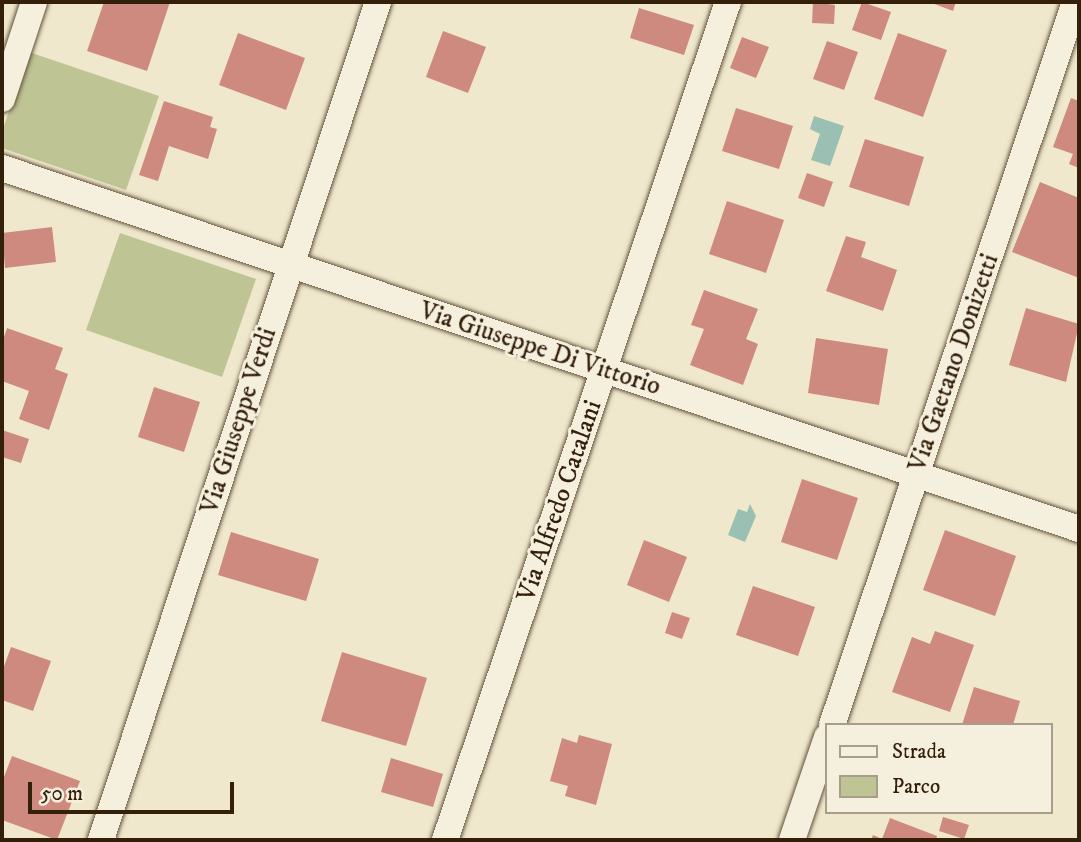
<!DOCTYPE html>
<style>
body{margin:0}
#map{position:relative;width:1081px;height:842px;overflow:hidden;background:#efe8cc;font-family:"IM FELL DW Pica",serif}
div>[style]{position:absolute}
.green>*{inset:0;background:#bec494}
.water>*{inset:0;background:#9ac0b4}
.building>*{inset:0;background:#ce8a7e}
.roads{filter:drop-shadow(0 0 2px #63513b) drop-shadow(0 0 2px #63513b)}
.street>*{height:26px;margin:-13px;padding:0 13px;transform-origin:13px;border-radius:13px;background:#f5f0de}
span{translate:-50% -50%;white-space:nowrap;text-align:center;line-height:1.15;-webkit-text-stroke:6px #f5f0de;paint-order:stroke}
.street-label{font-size:26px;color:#341f0b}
.frame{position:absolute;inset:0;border:4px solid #341f0b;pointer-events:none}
.legend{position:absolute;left:825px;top:723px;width:228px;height:91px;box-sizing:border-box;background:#f5f0de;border:2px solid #a89c8a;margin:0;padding:9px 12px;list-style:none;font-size:21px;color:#341f0b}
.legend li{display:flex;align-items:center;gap:14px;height:35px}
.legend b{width:35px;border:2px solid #a89c8a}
.scale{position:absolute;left:28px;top:782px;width:206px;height:32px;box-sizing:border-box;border:4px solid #341f0b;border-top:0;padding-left:9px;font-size:21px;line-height:24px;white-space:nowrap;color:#341f0b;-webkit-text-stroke:5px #f5f0de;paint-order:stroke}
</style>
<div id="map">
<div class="green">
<div style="clip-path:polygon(29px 52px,159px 96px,126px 190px,2px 148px,2px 132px)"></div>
<div style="clip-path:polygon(120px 233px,256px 279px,222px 377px,86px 330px)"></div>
</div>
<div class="water">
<div style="clip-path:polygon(814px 116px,844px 126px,830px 166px,811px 160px,820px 134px,810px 129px)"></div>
<div style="clip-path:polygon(750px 504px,756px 516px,745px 542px,728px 535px,738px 509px,747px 512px)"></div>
</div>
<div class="building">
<div style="clip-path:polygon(104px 2px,170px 2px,147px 71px,87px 51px)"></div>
<div style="clip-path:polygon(813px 2px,835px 5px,834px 24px,812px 23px)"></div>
<div style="clip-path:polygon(862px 2px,891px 12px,881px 40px,852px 30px)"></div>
<div style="clip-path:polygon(929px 2px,956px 2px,953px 11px)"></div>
<div style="clip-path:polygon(639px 8px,694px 25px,684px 55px,630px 38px)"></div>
<div style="clip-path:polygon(443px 31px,486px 47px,468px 93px,426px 77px)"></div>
<div style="clip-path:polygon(238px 33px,305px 58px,286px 110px,219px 85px)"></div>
<div style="clip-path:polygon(898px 33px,947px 50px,923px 117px,874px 99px)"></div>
<div style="clip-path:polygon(742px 37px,769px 47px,756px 78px,730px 68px)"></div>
<div style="clip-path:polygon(827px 41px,858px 52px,844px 90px,813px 79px)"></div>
<div style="clip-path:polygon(1071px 98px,1079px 101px,1079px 168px,1069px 164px,1073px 154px,1053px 147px)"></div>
<div style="clip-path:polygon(164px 101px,213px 117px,210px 127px,217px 129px,208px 159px,169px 146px,158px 181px,139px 175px)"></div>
<div style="clip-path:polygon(736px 108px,793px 126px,779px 169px,722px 151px)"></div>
<div style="clip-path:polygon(865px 139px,924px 157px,909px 206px,849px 187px)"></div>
<div style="clip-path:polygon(807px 173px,833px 182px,824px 207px,798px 198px)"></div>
<div style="clip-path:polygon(1040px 182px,1079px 198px,1079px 278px,1012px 252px)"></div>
<div style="clip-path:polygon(727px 201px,784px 220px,766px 273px,709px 254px)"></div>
<div style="clip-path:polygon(52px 227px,56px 262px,5px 268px,2px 233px)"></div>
<div style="clip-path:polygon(846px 236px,866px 242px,861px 257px,897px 270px,883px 311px,826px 291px)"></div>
<div style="clip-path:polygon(704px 290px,758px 309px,746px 339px,758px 344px,743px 385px,690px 365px,704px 329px,691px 325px)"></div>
<div style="clip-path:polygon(1026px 308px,1079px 324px,1066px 382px,1009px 365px)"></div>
<div style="clip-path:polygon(7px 328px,63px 348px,55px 369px,68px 374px,49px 430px,19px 419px,29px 391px,2px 381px,2px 343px)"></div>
<div style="clip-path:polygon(816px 338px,888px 349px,879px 405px,808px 393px)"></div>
<div style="clip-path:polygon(154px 387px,200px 402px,184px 452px,138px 437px)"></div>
<div style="clip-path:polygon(2px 430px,29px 439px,21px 463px,2px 457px)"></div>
<div style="clip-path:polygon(802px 479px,858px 498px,837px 560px,781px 542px)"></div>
<div style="clip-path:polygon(945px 530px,1016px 556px,995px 616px,923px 590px)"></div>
<div style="clip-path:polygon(231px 532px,319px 559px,306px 601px,218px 575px)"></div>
<div style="clip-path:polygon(644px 540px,687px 557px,669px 602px,627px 585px)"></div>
<div style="clip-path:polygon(753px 586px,815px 607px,798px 656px,736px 635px)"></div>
<div style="clip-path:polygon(672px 612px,690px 618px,682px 639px,665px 633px)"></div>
<div style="clip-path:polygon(935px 631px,974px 645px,950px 712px,892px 692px,912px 637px,930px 644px)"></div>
<div style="clip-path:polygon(11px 647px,51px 661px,33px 711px,2px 700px,2px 672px)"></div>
<div style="clip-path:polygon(342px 652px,427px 678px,406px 746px,321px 721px)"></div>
<div style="clip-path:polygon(974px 687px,1020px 701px,1013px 725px,962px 725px)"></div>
<div style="clip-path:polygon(579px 735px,612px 744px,596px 805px,565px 796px,568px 786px,550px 781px,562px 738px,577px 743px)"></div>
<div style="clip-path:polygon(12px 756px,80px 781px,57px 840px,2px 820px,2px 782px)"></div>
<div style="clip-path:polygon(391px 758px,443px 774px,433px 807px,381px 792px)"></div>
<div style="clip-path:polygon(943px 817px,969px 825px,964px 839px,939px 831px)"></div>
<div style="clip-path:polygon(890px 818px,937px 836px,936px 840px,871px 840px,873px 835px,882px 839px)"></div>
</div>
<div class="roads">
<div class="street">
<div style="left:2px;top:99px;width:102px;rotate:-71.7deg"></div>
<div style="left:2px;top:168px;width:1136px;rotate:18.53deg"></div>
<div style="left:832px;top:725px;width:763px;rotate:-71.42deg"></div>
<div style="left:101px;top:840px;width:883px;rotate:-71.71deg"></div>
<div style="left:445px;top:840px;width:884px;rotate:-71.34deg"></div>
<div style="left:792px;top:840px;width:109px;rotate:-71.2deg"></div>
</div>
</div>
<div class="street-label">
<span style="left:540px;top:349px;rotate:18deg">Via Giuseppe Di Vittorio</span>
<span style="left:954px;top:363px;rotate:-71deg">Via Gaetano Donizetti</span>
<span style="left:239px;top:421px;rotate:-72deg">Via Giuseppe Verdi</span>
<span style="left:560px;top:501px;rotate:-71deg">Via Alfredo Catalani</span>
</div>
<div class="frame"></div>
<ul class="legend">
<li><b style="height:9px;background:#f5f0de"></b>Strada</li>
<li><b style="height:19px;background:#bec494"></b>Parco</li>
</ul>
<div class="scale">50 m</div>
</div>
